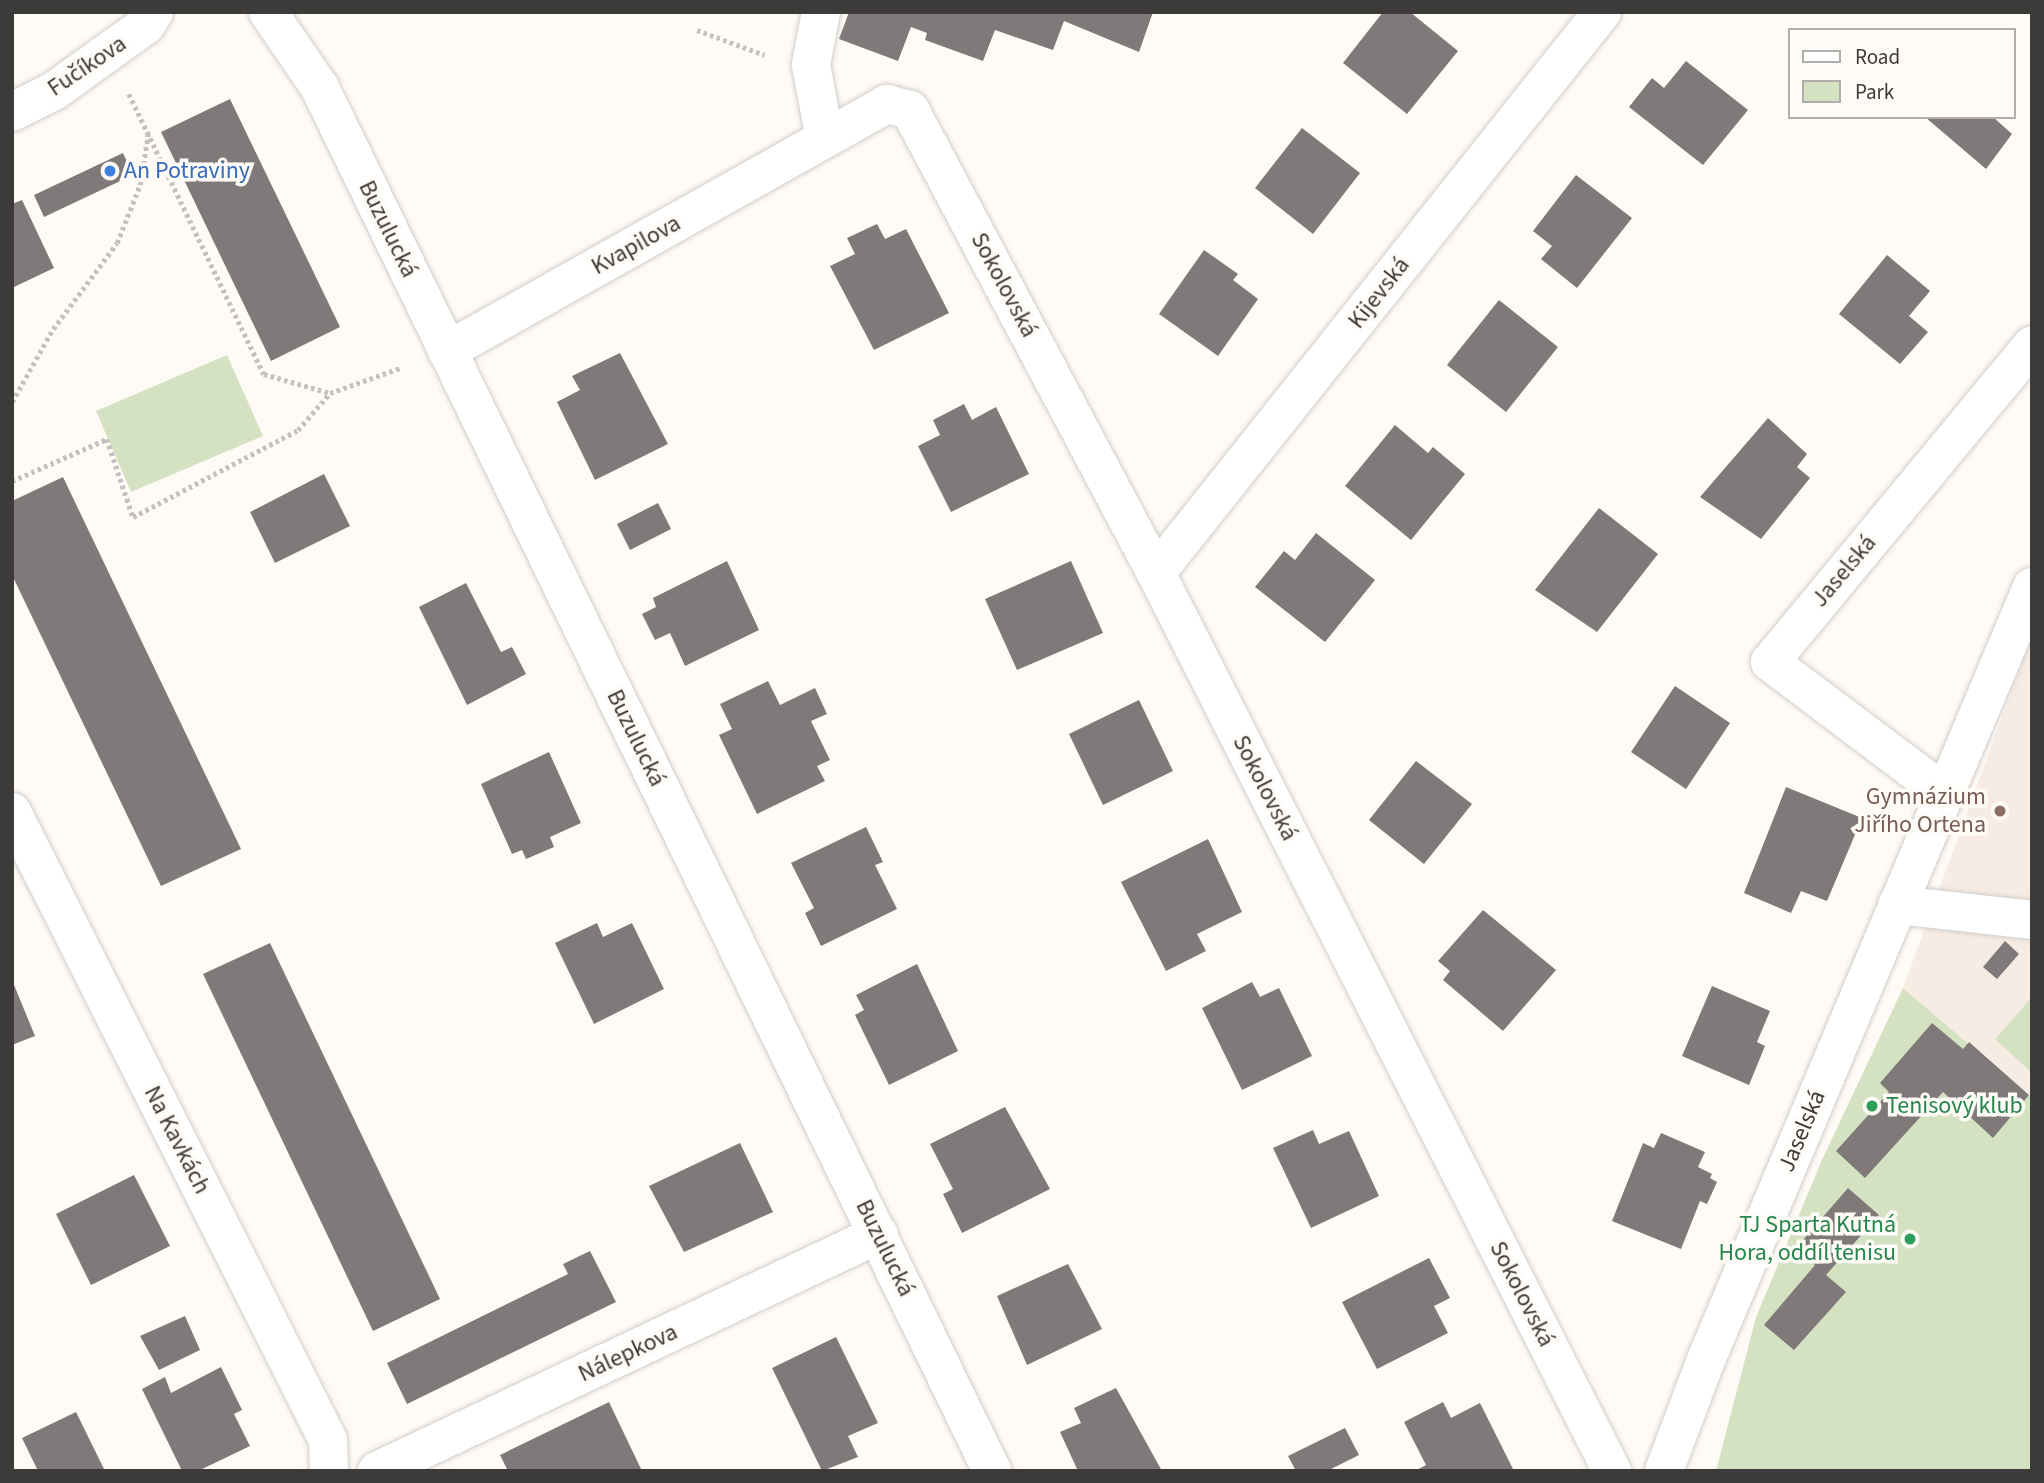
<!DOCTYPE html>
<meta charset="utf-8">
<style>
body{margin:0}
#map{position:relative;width:2044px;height:1483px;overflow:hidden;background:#fefaf6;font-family:"Source Sans 3",sans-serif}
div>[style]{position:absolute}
.built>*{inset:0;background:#f6ece4}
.green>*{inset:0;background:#d4e2c1}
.building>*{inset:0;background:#7f7a79}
.path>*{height:4.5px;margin-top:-2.25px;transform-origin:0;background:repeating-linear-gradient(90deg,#c3c0bd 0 3.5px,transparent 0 7px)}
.roads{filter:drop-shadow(0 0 2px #d2ceca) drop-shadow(0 0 2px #d2ceca)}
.minor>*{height:38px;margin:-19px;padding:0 19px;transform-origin:19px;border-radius:19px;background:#fff}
.dots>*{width:19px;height:19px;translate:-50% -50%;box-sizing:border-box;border:4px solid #fefaf6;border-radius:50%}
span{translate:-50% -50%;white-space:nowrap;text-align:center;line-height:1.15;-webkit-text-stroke:7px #fefaf6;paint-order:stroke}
.street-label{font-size:24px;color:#3c3b39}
.shop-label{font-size:24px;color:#366cbe}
.left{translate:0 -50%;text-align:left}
.education-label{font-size:24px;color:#785e54}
.right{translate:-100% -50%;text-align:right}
.leisure-label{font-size:24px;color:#27864d}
.frame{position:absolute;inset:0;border:14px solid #3c3b39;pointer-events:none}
.legend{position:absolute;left:1788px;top:28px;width:228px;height:91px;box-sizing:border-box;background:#fefaf6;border:2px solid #b0aeaa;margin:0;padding:9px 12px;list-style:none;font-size:21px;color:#3c3b39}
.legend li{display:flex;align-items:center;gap:14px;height:35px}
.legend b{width:35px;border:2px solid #b0aeaa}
</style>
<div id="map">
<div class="built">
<div style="clip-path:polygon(2032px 635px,2032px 1098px,1903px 988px)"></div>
</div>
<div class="green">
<div style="clip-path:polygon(227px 355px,263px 436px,131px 492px,96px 411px)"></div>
<div style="clip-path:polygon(1903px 988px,2032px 1098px,2032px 1471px,1716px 1471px,1756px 1317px,1822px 1160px)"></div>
<div style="clip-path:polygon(2032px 997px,2032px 1073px,1995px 1039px)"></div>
</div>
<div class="building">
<div style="clip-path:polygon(849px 12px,1153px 12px,1139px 52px,1064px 21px,1053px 50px,995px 30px,983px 61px,925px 40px,927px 33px,911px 27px,898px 61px,839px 39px)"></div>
<div style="clip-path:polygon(1383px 12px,1410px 12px,1458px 51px,1407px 114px,1343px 63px)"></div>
<div style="clip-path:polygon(1686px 61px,1748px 110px,1703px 165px,1629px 107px,1652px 78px,1664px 88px)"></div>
<div style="clip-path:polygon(230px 99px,340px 327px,271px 361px,161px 132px)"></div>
<div style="clip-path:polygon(1925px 117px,1993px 117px,2012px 134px,1986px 169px)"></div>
<div style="clip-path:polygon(1302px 128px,1360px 173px,1313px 234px,1255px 188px)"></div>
<div style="clip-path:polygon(123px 153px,133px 175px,44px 217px,34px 195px)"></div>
<div style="clip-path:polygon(1576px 175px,1632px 218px,1577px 288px,1541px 259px,1552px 246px,1533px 231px)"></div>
<div style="clip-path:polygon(22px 200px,54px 268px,12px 288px,12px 204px)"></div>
<div style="clip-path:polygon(877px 224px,885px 239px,906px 229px,949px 313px,874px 350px,830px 266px,855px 254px,847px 238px)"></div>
<div style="clip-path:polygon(1204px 250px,1238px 274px,1233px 280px,1258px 299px,1218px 356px,1159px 314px)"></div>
<div style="clip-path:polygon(1887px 255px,1930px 291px,1909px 316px,1928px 332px,1900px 364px,1839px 314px)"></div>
<div style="clip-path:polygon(1499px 300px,1558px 347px,1506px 412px,1447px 365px)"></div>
<div style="clip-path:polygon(620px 353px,668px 444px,595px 480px,557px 402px,580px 390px,572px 376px)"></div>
<div style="clip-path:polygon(964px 404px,972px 420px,996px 407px,1029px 474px,951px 512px,918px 446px,940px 435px,933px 420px)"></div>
<div style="clip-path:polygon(1768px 418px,1807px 454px,1797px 467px,1810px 478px,1761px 539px,1700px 497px)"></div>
<div style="clip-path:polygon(1395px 425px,1428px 453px,1433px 447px,1465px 474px,1411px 540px,1345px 486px)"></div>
<div style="clip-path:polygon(324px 474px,350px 526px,275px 563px,250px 512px)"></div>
<div style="clip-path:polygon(63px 477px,241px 849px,161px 886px,12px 575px,12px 501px)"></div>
<div style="clip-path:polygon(658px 503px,671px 529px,630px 550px,617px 524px)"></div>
<div style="clip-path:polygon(1599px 508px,1658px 554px,1597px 632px,1535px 590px)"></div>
<div style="clip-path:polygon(1316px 533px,1375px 580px,1325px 642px,1255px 587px,1284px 551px,1295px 560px)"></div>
<div style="clip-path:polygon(727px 561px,759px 630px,685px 666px,670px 633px,655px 640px,642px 614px,656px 607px,653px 598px)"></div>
<div style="clip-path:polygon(1071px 561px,1103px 633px,1017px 670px,985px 599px)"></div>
<div style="clip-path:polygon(466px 583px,501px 652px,512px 647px,526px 674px,467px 705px,419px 607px)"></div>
<div style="clip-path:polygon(768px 681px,780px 705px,815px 688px,827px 714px,811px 721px,830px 760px,817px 766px,825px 781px,757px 814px,719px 735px,732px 729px,720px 704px)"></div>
<div style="clip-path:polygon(1675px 686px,1730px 723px,1686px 789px,1631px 752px)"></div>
<div style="clip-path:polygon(1139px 700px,1173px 771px,1103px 805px,1069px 734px)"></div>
<div style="clip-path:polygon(549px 752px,581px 823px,550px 837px,554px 847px,526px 859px,522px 850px,512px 854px,481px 784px)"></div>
<div style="clip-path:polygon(1416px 761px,1472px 804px,1424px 864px,1369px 820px)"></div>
<div style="clip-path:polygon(1786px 787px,1862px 818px,1827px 901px,1801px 891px,1791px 913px,1744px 893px)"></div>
<div style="clip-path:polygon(866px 827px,883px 862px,875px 865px,897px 909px,821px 946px,805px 913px,814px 908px,791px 863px)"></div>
<div style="clip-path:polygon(1208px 839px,1242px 912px,1197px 934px,1206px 951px,1166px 971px,1121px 882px)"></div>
<div style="clip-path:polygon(1483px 910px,1556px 970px,1503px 1031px,1443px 980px,1450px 971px,1438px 961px)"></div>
<div style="clip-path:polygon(597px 923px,603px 937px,632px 923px,664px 989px,594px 1024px,555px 943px)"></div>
<div style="clip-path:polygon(2005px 941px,2019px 954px,1997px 979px,1983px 967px)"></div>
<div style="clip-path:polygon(270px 943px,440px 1299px,373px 1331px,203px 974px)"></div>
<div style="clip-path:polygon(917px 964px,958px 1051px,889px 1085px,855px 1015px,864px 1010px,856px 995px)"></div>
<div style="clip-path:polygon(12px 980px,35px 1036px,12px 1045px)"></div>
<div style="clip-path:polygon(1252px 982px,1260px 997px,1279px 988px,1312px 1056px,1242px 1090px,1202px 1008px)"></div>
<div style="clip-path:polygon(1712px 986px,1770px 1011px,1757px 1042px,1765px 1046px,1749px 1085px,1682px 1056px)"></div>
<div style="clip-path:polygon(1932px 1023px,1963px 1049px,1969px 1042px,2029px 1095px,1993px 1138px,1943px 1092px,1865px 1178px,1836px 1151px,1889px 1092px,1880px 1083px)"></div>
<div style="clip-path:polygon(1005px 1107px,1050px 1189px,962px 1233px,943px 1194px,953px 1189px,930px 1144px)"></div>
<div style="clip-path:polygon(1313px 1130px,1319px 1144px,1349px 1131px,1379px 1196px,1311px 1228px,1273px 1148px)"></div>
<div style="clip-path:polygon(1661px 1133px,1705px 1152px,1698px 1167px,1712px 1174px,1710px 1178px,1717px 1182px,1707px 1204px,1700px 1201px,1681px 1249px,1612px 1221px,1643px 1143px,1654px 1148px)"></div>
<div style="clip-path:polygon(740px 1143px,773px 1212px,684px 1252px,649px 1186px)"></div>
<div style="clip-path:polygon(134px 1175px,170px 1246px,91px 1285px,56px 1214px)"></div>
<div style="clip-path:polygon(1848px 1188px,1879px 1215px,1826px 1275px,1846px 1292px,1794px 1350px,1764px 1325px,1815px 1265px,1796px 1248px)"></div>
<div style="clip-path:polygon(590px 1251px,616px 1302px,407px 1404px,387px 1363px,568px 1274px,563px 1264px)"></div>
<div style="clip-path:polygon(1429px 1258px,1450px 1298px,1434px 1306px,1448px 1333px,1377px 1369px,1342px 1302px)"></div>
<div style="clip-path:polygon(1068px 1264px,1102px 1329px,1027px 1365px,997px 1296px)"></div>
<div style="clip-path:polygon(185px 1316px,200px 1350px,159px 1370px,140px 1336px)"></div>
<div style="clip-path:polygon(836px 1337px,878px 1423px,848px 1436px,858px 1457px,822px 1471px,772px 1368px)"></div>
<div style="clip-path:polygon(221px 1367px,242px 1410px,234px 1414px,250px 1446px,198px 1471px,182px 1471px,142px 1389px,165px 1377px,171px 1393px)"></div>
<div style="clip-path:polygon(1116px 1388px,1162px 1471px,1078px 1471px,1060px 1432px,1081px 1423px,1074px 1408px)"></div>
<div style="clip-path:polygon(609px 1402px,642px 1471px,508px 1471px,500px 1455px)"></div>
<div style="clip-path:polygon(1443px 1402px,1451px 1418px,1480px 1403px,1514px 1471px,1415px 1471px,1426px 1465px,1404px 1422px)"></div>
<div style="clip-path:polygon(76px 1412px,105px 1471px,38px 1471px,22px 1438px)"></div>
<div style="clip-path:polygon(1345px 1428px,1359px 1455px,1327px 1471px,1296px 1471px,1288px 1456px)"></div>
</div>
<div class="path">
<div style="left:697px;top:30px;width:72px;rotate:20.2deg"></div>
<div style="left:129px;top:94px;width:311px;rotate:64.3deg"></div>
<div style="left:264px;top:374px;width:69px;rotate:16.1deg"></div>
<div style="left:330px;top:393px;width:77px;rotate:-19.6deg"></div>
<div style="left:12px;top:402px;width:84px;rotate:-60.7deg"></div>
<div style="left:53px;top:329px;width:107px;rotate:-53.3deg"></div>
<div style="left:117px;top:243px;width:62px;rotate:-68.4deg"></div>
<div style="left:140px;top:185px;width:51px;rotate:-80.9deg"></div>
<div style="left:12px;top:481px;width:104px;rotate:-23.9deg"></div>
<div style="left:107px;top:439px;width:82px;rotate:71.6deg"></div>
<div style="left:133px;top:517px;width:187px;rotate:-27.8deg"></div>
<div style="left:298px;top:430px;width:49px;rotate:-49.1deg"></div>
</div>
<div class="roads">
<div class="minor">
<div style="left:268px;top:12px;width:92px;rotate:55.6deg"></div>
<div style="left:320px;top:88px;width:1538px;rotate:64.08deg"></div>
<div style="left:821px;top:12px;width:54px;rotate:100.7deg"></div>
<div style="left:811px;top:65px;width:75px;rotate:79.3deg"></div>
<div style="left:12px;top:112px;width:47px;rotate:-26.6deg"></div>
<div style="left:54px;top:91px;width:113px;rotate:-35.7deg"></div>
<div style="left:146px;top:25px;width:15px;rotate:-58deg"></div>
<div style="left:447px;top:351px;width:505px;rotate:-29.31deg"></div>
<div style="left:887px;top:104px;width:24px;rotate:15deg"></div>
<div style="left:910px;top:110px;width:524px;rotate:62.02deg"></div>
<div style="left:1156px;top:573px;width:1007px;rotate:63.08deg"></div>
<div style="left:1156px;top:573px;width:717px;rotate:-51.51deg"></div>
<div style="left:1944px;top:793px;width:218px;rotate:-143deg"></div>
<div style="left:1770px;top:662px;width:411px;rotate:-50.4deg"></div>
<div style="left:12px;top:812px;width:703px;rotate:63.29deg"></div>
<div style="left:328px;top:1440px;width:31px;rotate:88deg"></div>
<div style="left:1897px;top:905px;width:136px;rotate:6.3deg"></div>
<div style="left:377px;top:1471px;width:555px;rotate:-25.27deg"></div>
<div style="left:1664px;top:1471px;width:119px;rotate:-69.3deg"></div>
<div style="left:1706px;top:1360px;width:839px;rotate:-67.13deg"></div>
</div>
</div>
<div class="dots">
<div style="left:110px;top:171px;background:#3f7fe0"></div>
<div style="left:2000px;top:811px;background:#8d6e63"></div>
<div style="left:1872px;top:1106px;background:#2e9e5b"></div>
<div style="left:1910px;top:1239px;background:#2e9e5b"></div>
</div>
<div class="street-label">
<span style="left:87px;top:66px;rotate:-34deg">Fučíkova</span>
<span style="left:388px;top:229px;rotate:64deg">Buzulucká</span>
<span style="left:636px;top:245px;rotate:-29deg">Kvapilova</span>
<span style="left:1004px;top:285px;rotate:62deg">Sokolovská</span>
<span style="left:1379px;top:293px;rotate:-52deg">Kijevská</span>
<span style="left:1844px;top:571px;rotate:-50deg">Jaselská</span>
<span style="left:636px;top:738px;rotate:64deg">Buzulucká</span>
<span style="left:1265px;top:788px;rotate:63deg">Sokolovská</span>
<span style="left:1802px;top:1131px;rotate:-67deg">Jaselská</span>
<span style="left:177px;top:1140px;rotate:63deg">Na Kavkách</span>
<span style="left:885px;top:1248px;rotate:64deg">Buzulucká</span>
<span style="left:1522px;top:1294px;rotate:63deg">Sokolovská</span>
<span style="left:628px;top:1353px;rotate:-25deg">Nálepkova</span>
</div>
<div class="shop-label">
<span class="left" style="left:124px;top:171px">An Potraviny</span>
</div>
<div class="education-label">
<span class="right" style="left:1986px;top:811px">Gymnázium<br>Jiřího Ortena</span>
</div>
<div class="leisure-label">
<span class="left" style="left:1886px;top:1106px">Tenisový klub</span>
<span class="right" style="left:1896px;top:1239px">TJ Sparta Kutná<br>Hora, oddíl tenisu</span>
</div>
<div class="frame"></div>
<ul class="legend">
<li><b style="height:9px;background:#fff"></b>Road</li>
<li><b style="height:19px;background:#d4e2c1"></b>Park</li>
</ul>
</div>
